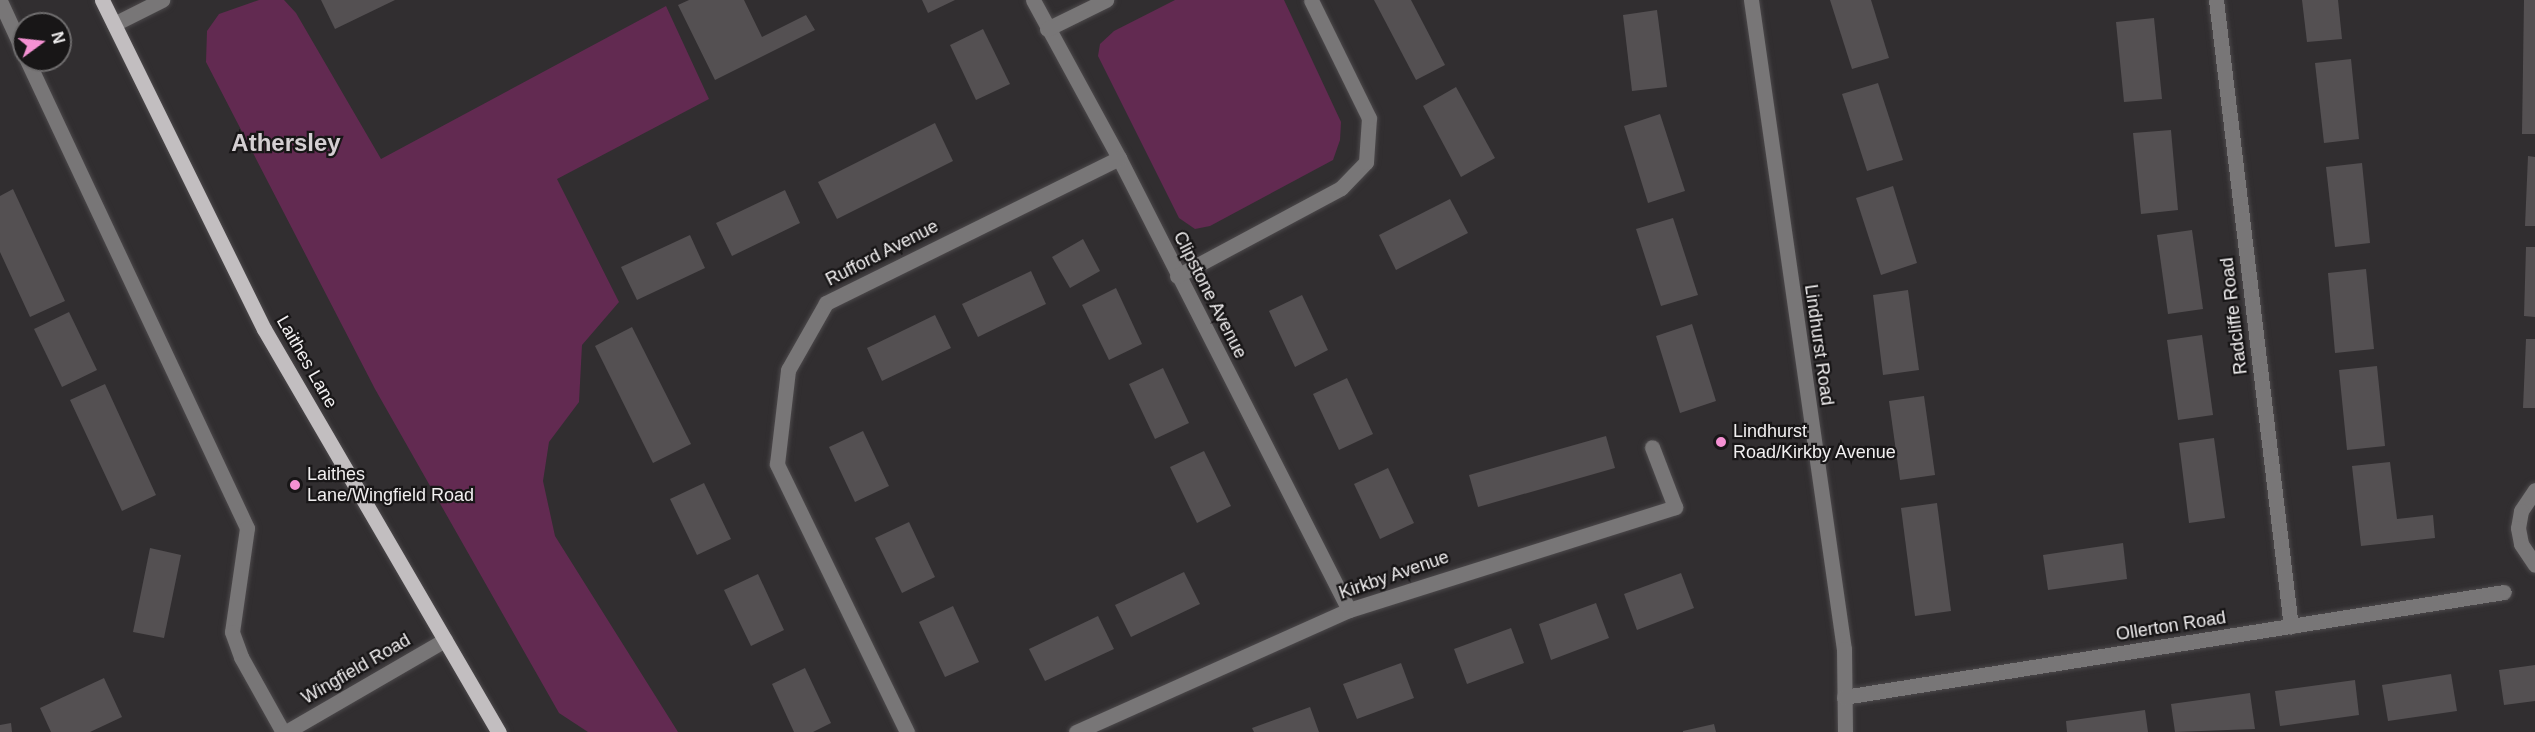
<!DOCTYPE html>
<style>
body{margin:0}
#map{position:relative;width:2535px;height:732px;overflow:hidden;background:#312e30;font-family:Arial,sans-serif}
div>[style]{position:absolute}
.green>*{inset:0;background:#622a51}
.building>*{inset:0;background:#545052}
.roads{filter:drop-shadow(0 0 2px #4c494b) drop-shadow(0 0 2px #4c494b)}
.minor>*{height:15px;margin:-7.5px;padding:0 7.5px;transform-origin:7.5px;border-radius:7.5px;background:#787677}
.major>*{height:15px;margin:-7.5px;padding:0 7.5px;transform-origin:7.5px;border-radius:7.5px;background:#c2bec0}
.dots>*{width:16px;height:16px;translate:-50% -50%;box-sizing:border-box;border:3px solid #181617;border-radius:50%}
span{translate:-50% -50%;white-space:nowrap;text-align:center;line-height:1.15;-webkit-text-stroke:4.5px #181617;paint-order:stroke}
.street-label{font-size:18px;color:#f1eff0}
.poi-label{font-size:18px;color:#f1eff0}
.left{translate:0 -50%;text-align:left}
.district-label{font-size:24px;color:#d4cfd2;font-weight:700}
.north{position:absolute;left:12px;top:12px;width:60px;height:60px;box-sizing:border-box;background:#181617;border:2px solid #6f6d6e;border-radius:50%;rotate:75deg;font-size:16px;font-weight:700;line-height:24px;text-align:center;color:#f1eff0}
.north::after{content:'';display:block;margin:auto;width:21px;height:27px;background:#f591d3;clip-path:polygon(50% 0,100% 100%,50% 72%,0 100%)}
</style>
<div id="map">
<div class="green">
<div style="clip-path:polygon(259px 0,284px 0,296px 13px,381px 159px,666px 6px,709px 99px,557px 179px,619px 302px,582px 345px,579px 402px,549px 442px,543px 481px,555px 536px,678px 732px,588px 732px,559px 713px,375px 389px,206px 62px,207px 31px,219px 14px)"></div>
<div style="clip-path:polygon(1175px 0,1284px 0,1341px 122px,1340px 140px,1333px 160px,1210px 226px,1195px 229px,1179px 218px,1098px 56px,1100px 44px,1114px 31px)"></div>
</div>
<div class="building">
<div style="clip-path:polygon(321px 0,395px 0,335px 29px)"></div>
<div style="clip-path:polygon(689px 0,744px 0,762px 37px,806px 15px,815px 30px,715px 80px,678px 5px)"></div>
<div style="clip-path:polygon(922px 0,955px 0,928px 13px)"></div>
<div style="clip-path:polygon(1374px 0,1411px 0,1445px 65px,1416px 80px)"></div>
<div style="clip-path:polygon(1830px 0,1871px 0,1889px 58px,1852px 69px)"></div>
<div style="clip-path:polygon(2302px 0,2338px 0,2342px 39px,2307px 42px)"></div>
<div style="clip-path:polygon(2524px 0,2535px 0,2535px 134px,2522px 134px)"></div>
<div style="clip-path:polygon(1657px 10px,1667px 87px,1632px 91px,1623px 15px)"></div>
<div style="clip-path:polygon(2154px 18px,2162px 99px,2124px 102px,2116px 22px)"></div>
<div style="clip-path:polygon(983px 29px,1010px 84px,976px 100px,950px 45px)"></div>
<div style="clip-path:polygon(2351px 59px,2359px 139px,2324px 143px,2315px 63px)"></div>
<div style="clip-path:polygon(1878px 83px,1903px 160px,1867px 171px,1842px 94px)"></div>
<div style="clip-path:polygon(1456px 87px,1495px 158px,1461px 177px,1423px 106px)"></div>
<div style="clip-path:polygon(1660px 114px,1685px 191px,1648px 203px,1624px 126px)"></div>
<div style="clip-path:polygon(935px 123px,953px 161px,837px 219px,818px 182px)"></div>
<div style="clip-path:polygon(2171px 130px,2178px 210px,2141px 214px,2133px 133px)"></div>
<div style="clip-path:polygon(2528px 156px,2535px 157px,2535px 226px,2525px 226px)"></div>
<div style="clip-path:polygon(2362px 163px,2370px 243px,2335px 247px,2326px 167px)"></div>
<div style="clip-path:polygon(1893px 186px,1917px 263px,1881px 275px,1856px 198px)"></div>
<div style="clip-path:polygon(13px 189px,65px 301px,30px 317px,0 252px,0 196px)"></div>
<div style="clip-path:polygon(785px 190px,800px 223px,732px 256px,716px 223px)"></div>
<div style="clip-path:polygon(1450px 199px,1468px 233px,1396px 270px,1379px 235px)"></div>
<div style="clip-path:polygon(1673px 218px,1698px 295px,1661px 306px,1636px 229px)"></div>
<div style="clip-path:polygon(2192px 230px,2203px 309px,2168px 314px,2157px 235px)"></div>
<div style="clip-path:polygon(690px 235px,705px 268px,637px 300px,621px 267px)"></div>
<div style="clip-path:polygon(1083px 239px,1100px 271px,1070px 288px,1052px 257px)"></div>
<div style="clip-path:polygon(2526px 247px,2535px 247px,2535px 317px,2524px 316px)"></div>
<div style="clip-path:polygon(2366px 269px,2374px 349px,2335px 353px,2328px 273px)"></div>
<div style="clip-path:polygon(1031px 271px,1046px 304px,978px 337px,962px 304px)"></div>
<div style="clip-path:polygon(1116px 288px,1142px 344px,1109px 360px,1082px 305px)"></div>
<div style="clip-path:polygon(1908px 290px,1919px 370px,1883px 375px,1873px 295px)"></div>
<div style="clip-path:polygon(1302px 295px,1328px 350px,1295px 367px,1269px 311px)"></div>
<div style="clip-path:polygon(69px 312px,97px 370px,62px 387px,34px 329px)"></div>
<div style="clip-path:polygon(935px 315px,951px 348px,882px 381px,867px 348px)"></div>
<div style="clip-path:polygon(1692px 324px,1716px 401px,1680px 413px,1656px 336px)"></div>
<div style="clip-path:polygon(632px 327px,691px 444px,653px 463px,595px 346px)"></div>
<div style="clip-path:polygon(2202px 335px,2213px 415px,2178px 420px,2167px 340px)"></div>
<div style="clip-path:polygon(2526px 339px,2535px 339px,2535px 408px,2523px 408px)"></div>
<div style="clip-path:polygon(2377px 366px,2385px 446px,2347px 450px,2339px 370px)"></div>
<div style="clip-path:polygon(1163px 368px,1189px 423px,1155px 439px,1129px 384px)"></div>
<div style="clip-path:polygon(1347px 378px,1373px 434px,1339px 450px,1313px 394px)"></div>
<div style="clip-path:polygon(105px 384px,156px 495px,122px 511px,70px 400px)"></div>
<div style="clip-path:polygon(1924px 396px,1935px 475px,1900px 480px,1889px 401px)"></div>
<div style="clip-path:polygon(863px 431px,889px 486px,855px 502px,829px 447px)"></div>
<div style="clip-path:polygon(1606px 436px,1615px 468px,1478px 507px,1469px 475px)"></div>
<div style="clip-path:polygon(2214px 438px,2225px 518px,2189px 523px,2179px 443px)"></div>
<div style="clip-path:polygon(1204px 451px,1231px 506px,1197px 523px,1170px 467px)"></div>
<div style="clip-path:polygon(2390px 462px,2397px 519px,2433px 515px,2435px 538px,2361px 546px,2352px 466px)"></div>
<div style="clip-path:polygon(1388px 468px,1414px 523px,1380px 539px,1354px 484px)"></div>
<div style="clip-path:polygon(704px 483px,731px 539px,697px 555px,670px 499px)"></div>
<div style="clip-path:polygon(1937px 503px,1951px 611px,1915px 616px,1901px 508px)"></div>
<div style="clip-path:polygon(909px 522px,935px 577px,902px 593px,875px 538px)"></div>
<div style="clip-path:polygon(2123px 543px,2127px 579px,2048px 590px,2043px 555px)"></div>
<div style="clip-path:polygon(150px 548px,181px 555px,164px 638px,133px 632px)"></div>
<div style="clip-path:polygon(1184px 572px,1200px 604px,1131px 637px,1115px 605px)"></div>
<div style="clip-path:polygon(1681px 573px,1694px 608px,1637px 630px,1624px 594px)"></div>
<div style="clip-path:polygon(758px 574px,784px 630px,751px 646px,724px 590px)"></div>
<div style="clip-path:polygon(1596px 603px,1609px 638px,1551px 660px,1539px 624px)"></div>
<div style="clip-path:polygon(953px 606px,979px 662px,945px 677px,919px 622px)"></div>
<div style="clip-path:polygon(1098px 616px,1114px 649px,1045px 681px,1029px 649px)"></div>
<div style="clip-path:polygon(1511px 628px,1524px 663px,1467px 684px,1454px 649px)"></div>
<div style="clip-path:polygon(1401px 663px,1414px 698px,1357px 719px,1343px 684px)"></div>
<div style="clip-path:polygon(2535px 665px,2535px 701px,2504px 705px,2499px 670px)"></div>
<div style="clip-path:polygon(805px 668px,831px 723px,813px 732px,794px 732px,772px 684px)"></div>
<div style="clip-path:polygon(2451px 674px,2457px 711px,2388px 721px,2382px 685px)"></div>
<div style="clip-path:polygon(104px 678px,122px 717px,90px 732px,51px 732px,40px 708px)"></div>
<div style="clip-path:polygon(2355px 680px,2359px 715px,2280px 726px,2275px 691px)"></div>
<div style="clip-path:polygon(2250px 693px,2255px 729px,2175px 732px,2171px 704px)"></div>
<div style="clip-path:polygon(1310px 707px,1319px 732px,1254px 732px,1252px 728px)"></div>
<div style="clip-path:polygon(2145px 710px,2148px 732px,2067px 732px,2066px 721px)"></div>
<div style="clip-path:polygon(11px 723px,12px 732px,0 732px,0 725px)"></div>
<div style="clip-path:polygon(1714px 724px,1716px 732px,1683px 732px,1683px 731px)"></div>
</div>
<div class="roads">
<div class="minor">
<div style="left:1033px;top:0;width:180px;rotate:61.4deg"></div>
<div style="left:1119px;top:158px;width:507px;rotate:63.03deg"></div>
<div style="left:1751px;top:0;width:656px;rotate:81.85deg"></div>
<div style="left:1844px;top:649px;width:83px;rotate:89.3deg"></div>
<div style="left:2216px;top:0;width:631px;rotate:83.18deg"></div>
<div style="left:0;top:1px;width:57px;rotate:65.2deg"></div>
<div style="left:114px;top:24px;width:54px;rotate:-26.6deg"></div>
<div style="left:1047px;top:29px;width:66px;rotate:-26.2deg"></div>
<div style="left:27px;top:60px;width:517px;rotate:64.82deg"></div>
<div style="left:247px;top:528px;width:105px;rotate:98.2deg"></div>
<div style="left:232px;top:632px;width:27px;rotate:70deg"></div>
<div style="left:241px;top:657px;width:86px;rotate:60.8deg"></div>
<div style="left:1177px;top:276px;width:186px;rotate:-28.2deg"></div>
<div style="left:1341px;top:188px;width:36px;rotate:-46deg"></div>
<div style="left:1366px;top:162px;width:44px;rotate:-86.1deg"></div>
<div style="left:1369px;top:118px;width:131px;rotate:-116.2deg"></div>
<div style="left:2535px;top:490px;width:25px;rotate:124deg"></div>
<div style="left:2521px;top:511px;width:17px;rotate:100deg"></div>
<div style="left:2518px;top:528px;width:16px;rotate:79deg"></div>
<div style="left:2521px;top:544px;width:25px;rotate:56deg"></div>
<div style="left:1844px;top:697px;width:668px;rotate:-9.04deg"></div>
<div style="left:286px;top:732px;width:184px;rotate:-30.1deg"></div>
<div style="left:907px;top:732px;width:298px;rotate:-115.9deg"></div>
<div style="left:777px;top:464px;width:95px;rotate:-83.3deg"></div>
<div style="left:788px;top:370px;width:77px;rotate:-60.4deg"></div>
<div style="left:826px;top:303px;width:327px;rotate:-26.3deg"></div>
<div style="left:1076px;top:732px;width:299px;rotate:-24.1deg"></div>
<div style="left:1349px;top:610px;width:342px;rotate:-17.5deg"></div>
<div style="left:1675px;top:507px;width:64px;rotate:-111deg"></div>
</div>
<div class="major">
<div style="left:102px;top:0;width:367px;rotate:63.8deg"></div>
<div style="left:264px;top:329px;width:467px;rotate:59.8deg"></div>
</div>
</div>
<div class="dots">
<div style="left:1721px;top:442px;background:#f591d3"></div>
<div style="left:295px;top:485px;background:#f591d3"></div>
</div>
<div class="street-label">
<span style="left:882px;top:253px;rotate:-27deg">Rufford Avenue</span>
<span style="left:1210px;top:295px;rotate:63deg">Clipstone Avenue</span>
<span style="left:2234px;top:316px;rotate:-97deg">Radcliffe Road</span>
<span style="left:1819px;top:345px;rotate:82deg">Lindhurst Road</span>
<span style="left:307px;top:362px;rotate:60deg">Laithes Lane</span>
<span style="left:1394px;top:575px;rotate:-19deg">Kirkby Avenue</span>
<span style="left:2171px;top:626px;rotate:-9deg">Ollerton Road</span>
<span style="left:356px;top:669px;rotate:-30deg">Wingfield Road</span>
</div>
<div class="poi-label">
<span class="left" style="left:1733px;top:442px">Lindhurst<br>Road/Kirkby Avenue</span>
<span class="left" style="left:307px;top:485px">Laithes<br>Lane/Wingfield Road</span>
</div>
<div class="district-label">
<span style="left:286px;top:143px">Athersley</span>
</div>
<div class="north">N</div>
</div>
